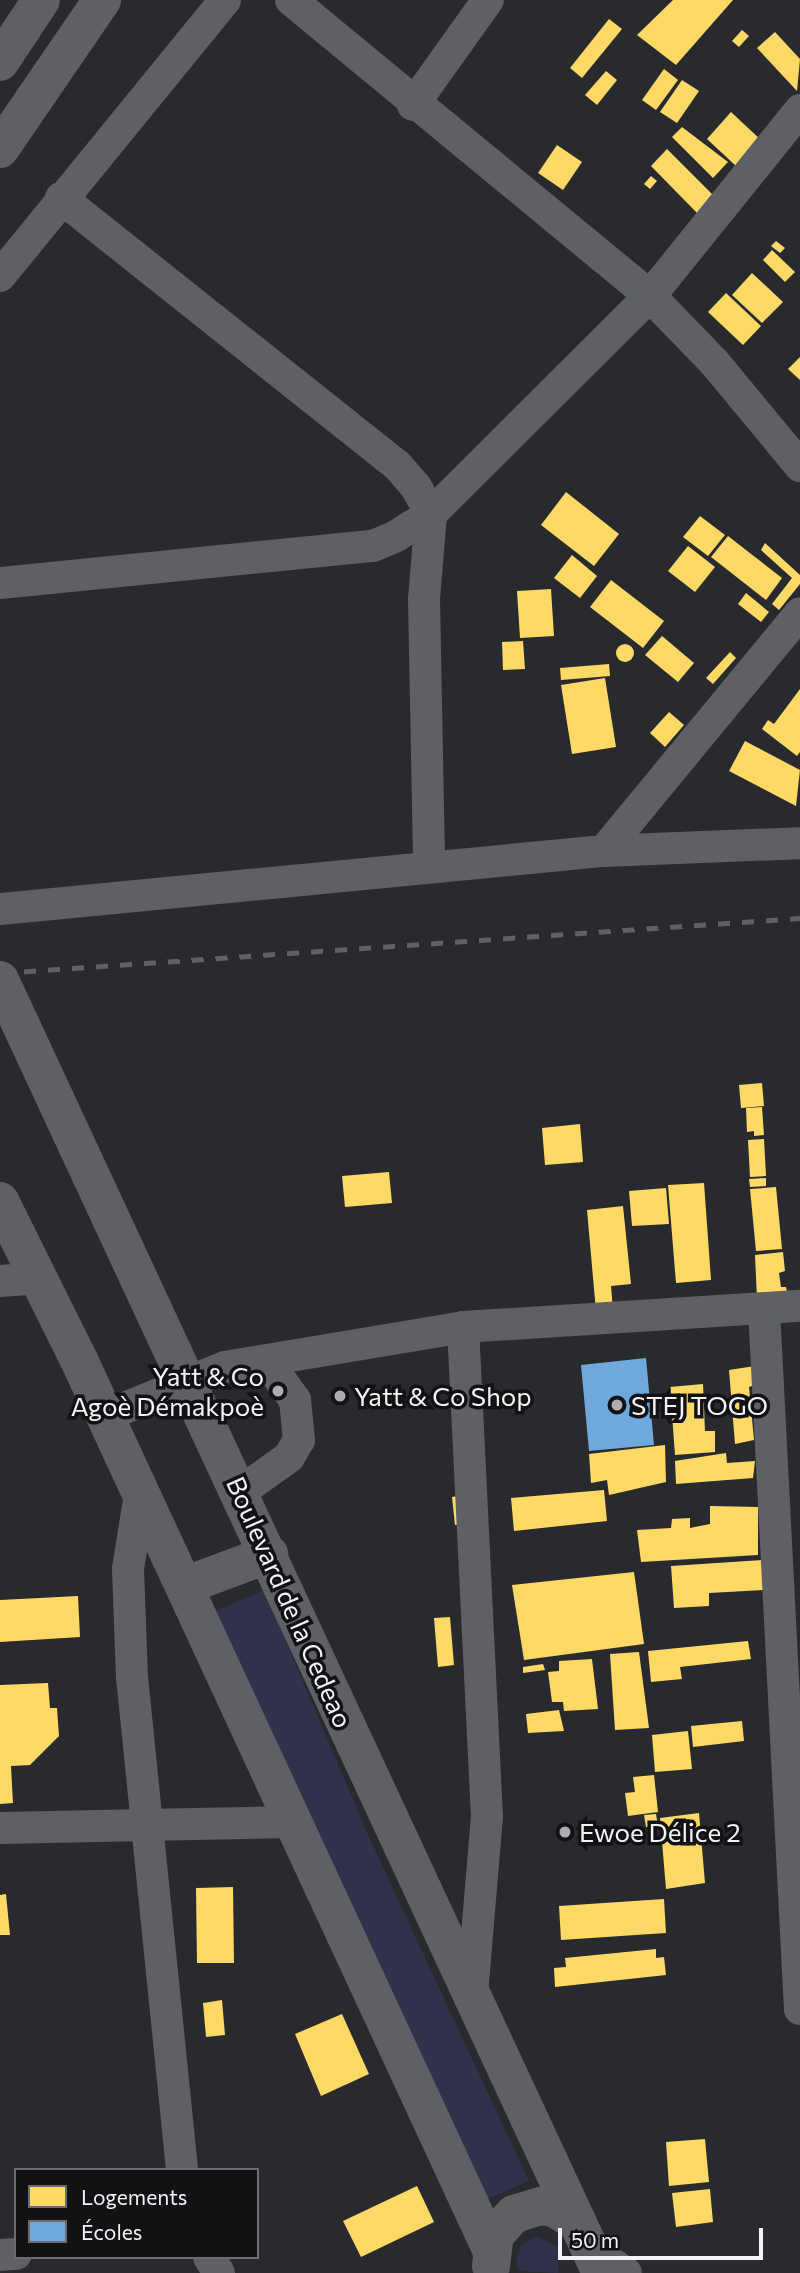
<!DOCTYPE html>
<meta charset="utf-8">
<style>
body{margin:0}
#map{position:relative;width:800px;height:2273px;overflow:hidden;background:#292a2d;font-family:Commissioner,sans-serif}
div>[style]{position:absolute}
.green>*{inset:0;background:#2f3249}
.homes>*{inset:0;background:#ffd966}
.round{border-radius:50%}
.schools>*{inset:0;background:#6fa8dc}
.minor>*{height:32px;margin:-16px;padding:0 16px;transform-origin:16px;border-radius:16px;background:#5e6065}
.major>*{height:38px;margin:-19px;padding:0 19px;transform-origin:19px;border-radius:19px;background:#5f6066}
.rail>*{height:5px;margin-top:-2.5px;transform-origin:0;background:repeating-linear-gradient(90deg,#606164 0 12px,transparent 0 24px)}
.dots>*{width:19px;height:19px;translate:-50% -50%;box-sizing:border-box;border:4px solid #111214;border-radius:50%}
span{translate:-50% -50%;white-space:nowrap;text-align:center;line-height:1.15;-webkit-text-stroke:7px #111214;paint-order:stroke}
.poi-label{font-size:26px;color:#f4f4f7}
.right{translate:-100% -50%;text-align:right}
.left{translate:0 -50%;text-align:left}
.street-label{font-size:26px;color:#f4f4f7}
.legend{position:absolute;left:14px;top:2168px;width:245px;height:91px;box-sizing:border-box;background:#111214;border:2px solid #6c6c6f;margin:0;padding:9px 12px;list-style:none;font-size:21px;color:#f4f4f7}
.legend li{display:flex;align-items:center;gap:14px;height:35px}
.legend b{width:35px;border:2px solid #6c6c6f}
.scale{position:absolute;left:558px;top:2228px;width:205px;height:32px;box-sizing:border-box;border:4px solid #f4f4f7;border-top:0;padding-left:9px;font-size:21px;line-height:24px;white-space:nowrap;color:#f4f4f7;-webkit-text-stroke:5px #111214;paint-order:stroke}
</style>
<div id="map">
<div class="green">
<div style="clip-path:polygon(264px 1590px,369px 1837px,529px 2181px,488px 2199px,216px 1611px)"></div>
<div style="clip-path:polygon(537px 2236px,559px 2248px,558px 2273px,518px 2271px,516px 2262px,521px 2245px)"></div>
</div>
<div class="homes">
<div style="clip-path:polygon(673px 0,733px 0,676px 65px,637px 35px)"></div>
<div style="clip-path:polygon(609px 19px,622px 29px,582px 78px,570px 68px)"></div>
<div style="clip-path:polygon(742px 30px,749px 36px,739px 47px,732px 41px)"></div>
<div style="clip-path:polygon(775px 32px,800px 59px,797px 91px,757px 48px)"></div>
<div style="clip-path:polygon(664px 69px,678px 80px,656px 110px,642px 100px)"></div>
<div style="clip-path:polygon(606px 71px,617px 80px,597px 105px,585px 95px)"></div>
<div style="clip-path:polygon(682px 80px,699px 91px,677px 123px,660px 112px)"></div>
<div style="clip-path:polygon(731px 112px,761px 140px,736px 166px,707px 139px)"></div>
<div style="clip-path:polygon(682px 127px,728px 162px,713px 178px,672px 137px)"></div>
<div style="clip-path:polygon(557px 145px,582px 162px,563px 190px,538px 173px)"></div>
<div style="clip-path:polygon(667px 149px,714px 196px,697px 213px,651px 166px)"></div>
<div style="clip-path:polygon(651px 176px,657px 181px,650px 189px,644px 184px)"></div>
<div style="clip-path:polygon(776px 241px,785px 248px,780px 253px,771px 246px)"></div>
<div style="clip-path:polygon(772px 250px,795px 272px,785px 282px,763px 260px)"></div>
<div style="clip-path:polygon(752px 273px,783px 302px,762px 323px,732px 295px)"></div>
<div style="clip-path:polygon(726px 293px,761px 326px,743px 345px,708px 312px)"></div>
<div style="clip-path:polygon(800px 357px,800px 380px,788px 369px)"></div>
<div style="clip-path:polygon(566px 492px,619px 534px,594px 566px,541px 525px)"></div>
<div style="clip-path:polygon(700px 516px,725px 535px,708px 556px,683px 537px)"></div>
<div style="clip-path:polygon(728px 536px,782px 578px,766px 600px,711px 557px)"></div>
<div style="clip-path:polygon(765px 543px,800px 575px,800px 584px,779px 610px,772px 604px,792px 578px,761px 550px)"></div>
<div style="clip-path:polygon(688px 546px,715px 567px,695px 592px,668px 571px)"></div>
<div style="clip-path:polygon(572px 555px,597px 576px,580px 598px,554px 578px)"></div>
<div style="clip-path:polygon(611px 580px,664px 621px,643px 648px,590px 607px)"></div>
<div style="clip-path:polygon(551px 589px,554px 636px,520px 638px,517px 591px)"></div>
<div style="clip-path:polygon(746px 593px,769px 612px,761px 622px,738px 604px)"></div>
<div style="clip-path:polygon(662px 636px,694px 663px,678px 682px,645px 655px)"></div>
<div style="clip-path:polygon(523px 641px,525px 669px,503px 670px,502px 642px)"></div>
<div class="round" style="left:616px;top:644px;width:18px;height:18px"></div>
<div style="clip-path:polygon(730px 652px,736px 658px,713px 684px,706px 678px)"></div>
<div style="clip-path:polygon(609px 664px,610px 676px,561px 680px,560px 668px)"></div>
<div style="clip-path:polygon(605px 678px,616px 747px,572px 754px,561px 685px)"></div>
<div style="clip-path:polygon(800px 689px,800px 752px,797px 756px,762px 729px,768px 720px,774px 724px)"></div>
<div style="clip-path:polygon(669px 712px,684px 725px,665px 747px,650px 733px)"></div>
<div style="clip-path:polygon(745px 741px,800px 770px,796px 806px,729px 771px)"></div>
<div style="clip-path:polygon(762px 1083px,764px 1106px,741px 1108px,739px 1085px)"></div>
<div style="clip-path:polygon(762px 1107px,764px 1135px,754px 1136px,754px 1131px,747px 1132px,746px 1108px)"></div>
<div style="clip-path:polygon(580px 1124px,583px 1162px,545px 1165px,542px 1128px)"></div>
<div style="clip-path:polygon(764px 1139px,766px 1176px,750px 1177px,748px 1140px)"></div>
<div style="clip-path:polygon(389px 1172px,392px 1203px,345px 1207px,342px 1176px)"></div>
<div style="clip-path:polygon(766px 1178px,766px 1186px,750px 1187px,749px 1179px)"></div>
<div style="clip-path:polygon(704px 1183px,711px 1280px,676px 1283px,668px 1185px)"></div>
<div style="clip-path:polygon(776px 1187px,782px 1249px,756px 1251px,750px 1189px)"></div>
<div style="clip-path:polygon(666px 1188px,669px 1224px,632px 1226px,629px 1191px)"></div>
<div style="clip-path:polygon(623px 1206px,631px 1284px,611px 1286px,613px 1310px,596px 1311px,587px 1210px)"></div>
<div style="clip-path:polygon(783px 1252px,785px 1271px,779px 1273px,781px 1287px,786px 1287px,788px 1296px,757px 1299px,755px 1255px)"></div>
<div style="clip-path:polygon(755px 1366px,758px 1384px,749px 1387px,754px 1440px,735px 1444px,729px 1370px)"></div>
<div style="clip-path:polygon(703px 1384px,705px 1431px,715px 1431px,715px 1452px,675px 1455px,670px 1387px)"></div>
<div style="clip-path:polygon(665px 1445px,666px 1482px,609px 1495px,607px 1480px,591px 1483px,589px 1454px)"></div>
<div style="clip-path:polygon(726px 1453px,727px 1463px,755px 1461px,753px 1478px,676px 1484px,675px 1461px)"></div>
<div style="clip-path:polygon(604px 1490px,607px 1521px,514px 1531px,511px 1498px)"></div>
<div style="clip-path:polygon(465px 1495px,467px 1524px,455px 1525px,452px 1497px)"></div>
<div style="clip-path:polygon(710px 1506px,758px 1507px,758px 1555px,641px 1562px,637px 1530px,671px 1528px,672px 1519px,690px 1518px,690px 1528px,710px 1524px)"></div>
<div style="clip-path:polygon(763px 1560px,765px 1590px,709px 1593px,709px 1606px,674px 1608px,671px 1566px)"></div>
<div style="clip-path:polygon(634px 1572px,644px 1644px,524px 1660px,512px 1585px)"></div>
<div style="clip-path:polygon(78px 1596px,80px 1637px,0 1642px,0 1600px)"></div>
<div style="clip-path:polygon(450px 1617px,454px 1665px,438px 1667px,434px 1618px)"></div>
<div style="clip-path:polygon(748px 1641px,751px 1659px,680px 1667px,682px 1679px,651px 1682px,648px 1651px)"></div>
<div style="clip-path:polygon(639px 1652px,649px 1728px,615px 1730px,610px 1654px)"></div>
<div style="clip-path:polygon(592px 1659px,598px 1709px,564px 1711px,563px 1702px,552px 1702px,548px 1672px,559px 1671px,559px 1661px)"></div>
<div style="clip-path:polygon(543px 1664px,545px 1670px,523px 1673px,523px 1667px)"></div>
<div style="clip-path:polygon(48px 1683px,50px 1708px,57px 1708px,59px 1736px,30px 1765px,11px 1766px,13px 1803px,0 1804px,0 1685px)"></div>
<div style="clip-path:polygon(559px 1710px,564px 1731px,528px 1733px,526px 1714px)"></div>
<div style="clip-path:polygon(742px 1721px,744px 1741px,693px 1747px,691px 1726px)"></div>
<div style="clip-path:polygon(688px 1731px,692px 1769px,655px 1772px,652px 1735px)"></div>
<div style="clip-path:polygon(654px 1775px,658px 1812px,628px 1816px,625px 1793px,635px 1792px,633px 1777px)"></div>
<div style="clip-path:polygon(699px 1813px,705px 1883px,666px 1889px,660px 1818px)"></div>
<div style="clip-path:polygon(656px 1814px,658px 1826px,646px 1827px,644px 1815px)"></div>
<div style="clip-path:polygon(233px 1887px,234px 1963px,197px 1963px,196px 1888px)"></div>
<div style="clip-path:polygon(6px 1894px,10px 1935px,0 1935px,0 1895px)"></div>
<div style="clip-path:polygon(664px 1899px,666px 1933px,561px 1940px,559px 1906px)"></div>
<div style="clip-path:polygon(656px 1949px,656px 1958px,664px 1957px,666px 1975px,555px 1987px,554px 1968px,566px 1967px,565px 1958px)"></div>
<div style="clip-path:polygon(222px 2000px,225px 2035px,206px 2037px,203px 2003px)"></div>
<div style="clip-path:polygon(342px 2014px,369px 2074px,321px 2096px,295px 2034px)"></div>
<div style="clip-path:polygon(705px 2139px,709px 2182px,669px 2186px,666px 2142px)"></div>
<div style="clip-path:polygon(417px 2186px,434px 2222px,361px 2257px,343px 2221px)"></div>
<div style="clip-path:polygon(710px 2189px,713px 2222px,676px 2227px,672px 2193px)"></div>
</div>
<div class="schools">
<div style="clip-path:polygon(646px 1358px,654px 1445px,589px 1451px,581px 1365px)"></div>
</div>
<div class="minor">
<div style="left:291px;top:0;width:465px;rotate:39.5deg"></div>
<div style="left:650px;top:296px;width:92px;rotate:45.9deg"></div>
<div style="left:714px;top:362px;width:135px;rotate:50.4deg"></div>
<div style="left:413px;top:105px;width:129px;rotate:-54.5deg"></div>
<div style="left:61px;top:198px;width:429px;rotate:38.5deg"></div>
<div style="left:397px;top:465px;width:29px;rotate:49deg"></div>
<div style="left:416px;top:487px;width:31px;rotate:61deg"></div>
<div style="left:431px;top:514px;width:85px;rotate:94.7deg"></div>
<div style="left:424px;top:599px;width:267px;rotate:88.9deg"></div>
<div style="left:0;top:276px;width:356px;rotate:-50.8deg"></div>
<div style="left:0;top:583px;width:375px;rotate:-5.7deg"></div>
<div style="left:373px;top:546px;width:25px;rotate:-23deg"></div>
<div style="left:396px;top:536px;width:41px;rotate:-32.2deg"></div>
<div style="left:431px;top:514px;width:309px;rotate:-44.9deg"></div>
<div style="left:650px;top:296px;width:239px;rotate:-51.1deg"></div>
<div style="left:604px;top:851px;width:308px;rotate:-50.5deg"></div>
<div style="left:0;top:909px;width:607px;rotate:-5.49deg"></div>
<div style="left:604px;top:851px;width:196px;rotate:-2.3deg"></div>
<div style="left:0;top:1281px;width:39px;rotate:-4deg"></div>
<div style="left:764px;top:1309px;width:701px;rotate:87.06deg"></div>
<div style="left:463px;top:1327px;width:490px;rotate:87.2deg"></div>
<div style="left:487px;top:1816px;width:179px;rotate:94.8deg"></div>
<div style="left:105px;top:1416px;width:130px;rotate:-22.2deg"></div>
<div style="left:225px;top:1367px;width:241px;rotate:-9.5deg"></div>
<div style="left:463px;top:1327px;width:338px;rotate:-3.6deg"></div>
<div style="left:240px;top:1492px;width:60px;rotate:-35.5deg"></div>
<div style="left:289px;top:1457px;width:20px;rotate:-60deg"></div>
<div style="left:299px;top:1440px;width:40px;rotate:-95.7deg"></div>
<div style="left:295px;top:1400px;width:49px;rotate:-125.9deg"></div>
<div style="left:140px;top:1494px;width:76px;rotate:99.1deg"></div>
<div style="left:128px;top:1569px;width:108px;rotate:87.9deg"></div>
<div style="left:132px;top:1677px;width:496px;rotate:84.2deg"></div>
<div style="left:0;top:1828px;width:290px;rotate:-1.2deg"></div>
<div style="left:590px;top:2249px;width:43px;rotate:33.7deg"></div>
<div style="left:0;top:2255px;width:16px;rotate:-4deg"></div>
<div style="left:209px;top:2257px;width:19px;rotate:58deg"></div>
</div>
<div class="major">
<div style="left:0;top:62px;width:74px;rotate:-56.5deg"></div>
<div style="left:0;top:149px;width:181px;rotate:-55.6deg"></div>
<div style="left:0;top:980px;width:1426px;rotate:65.07deg"></div>
<div style="left:0;top:1201px;width:178px;rotate:63.6deg"></div>
<div style="left:79px;top:1360px;width:980px;rotate:65.14deg"></div>
<div style="left:184px;top:1586px;width:91px;rotate:-20.6deg"></div>
<div style="left:491px;top:2266px;width:31px;rotate:-83deg"></div>
<div style="left:495px;top:2235px;width:28px;rotate:-48deg"></div>
<div style="left:514px;top:2214px;width:28px;rotate:-17deg"></div>
<div style="left:541px;top:2206px;width:13px;rotate:9deg"></div>
<div style="left:554px;top:2208px;width:28px;rotate:32deg"></div>
</div>
<div class="rail">
<div style="left:0;top:973px;width:802px;rotate:-3.93deg"></div>
</div>
<div class="dots">
<div style="left:278px;top:1391px;background:#adadb0"></div>
<div style="left:340px;top:1396px;background:#adadb0"></div>
<div style="left:617px;top:1405px;background:#adadb0"></div>
<div style="left:565px;top:1832px;background:#adadb0"></div>
</div>
<div class="poi-label">
<span class="right" style="left:264px;top:1391px">Yatt &amp; Co<br>Agoè Démakpoè</span>
<span class="left" style="left:354px;top:1396px">Yatt &amp; Co Shop</span>
<span class="left" style="left:631px;top:1405px">STEJ TOGO</span>
<span class="left" style="left:579px;top:1832px">Ewoe Délice 2</span>
</div>
<div class="street-label">
<span style="left:290px;top:1602px;rotate:66deg">Boulevard de la Cedeao</span>
</div>
<ul class="legend">
<li><b style="height:19px;background:#ffd966"></b>Logements</li>
<li><b style="height:19px;background:#6fa8dc"></b>Écoles</li>
</ul>
<div class="scale">50 m</div>
</div>
